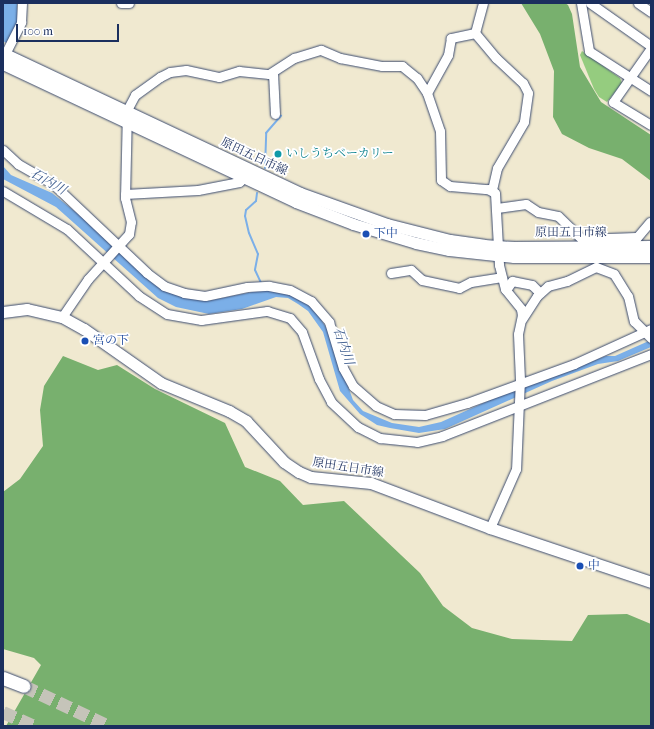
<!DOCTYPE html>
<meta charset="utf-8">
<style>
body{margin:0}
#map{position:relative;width:654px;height:729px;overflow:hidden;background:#f0e9d0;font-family:"IM FELL French Canon","Noto Serif JP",serif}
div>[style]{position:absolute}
.green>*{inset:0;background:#95cc7f}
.forest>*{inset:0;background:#78b06e}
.water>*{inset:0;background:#7bafe8}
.stream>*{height:2px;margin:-1px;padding:0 1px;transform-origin:1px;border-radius:1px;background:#7bafe8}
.highway-tunnel>*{height:13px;margin-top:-6.5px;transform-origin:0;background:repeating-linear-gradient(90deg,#c5c4b9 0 13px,transparent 0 19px)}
.roads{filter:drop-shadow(0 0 1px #3b4b6f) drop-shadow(0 0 1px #3b4b6f)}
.minor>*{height:9px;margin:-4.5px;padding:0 4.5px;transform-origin:4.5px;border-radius:4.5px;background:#fff}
.major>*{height:11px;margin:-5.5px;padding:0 5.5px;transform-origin:5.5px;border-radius:5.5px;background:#fff}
.highway>*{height:13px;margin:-6.5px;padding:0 6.5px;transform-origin:6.5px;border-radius:6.5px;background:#fff}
.dots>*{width:11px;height:11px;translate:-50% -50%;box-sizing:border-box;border:2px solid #fff;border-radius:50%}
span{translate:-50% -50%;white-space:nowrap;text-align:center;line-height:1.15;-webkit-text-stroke:3.5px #fff;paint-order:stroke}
.culture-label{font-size:12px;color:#0d838f}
.left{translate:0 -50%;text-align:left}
.street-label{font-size:12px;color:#1b2f5e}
.transit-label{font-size:12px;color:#164399}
.water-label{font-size:13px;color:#3d5c8e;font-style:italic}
.frame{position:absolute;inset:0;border:4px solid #1b2f5e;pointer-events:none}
.scale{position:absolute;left:16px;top:24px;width:103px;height:18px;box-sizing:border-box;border:2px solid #1b2f5e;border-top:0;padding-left:5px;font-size:12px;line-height:14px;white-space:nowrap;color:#1b2f5e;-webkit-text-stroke:3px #fff;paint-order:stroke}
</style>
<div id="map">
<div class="green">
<div style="clip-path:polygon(582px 51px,620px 78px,622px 83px,607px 102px,599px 97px,594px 89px,580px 55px)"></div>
</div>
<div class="forest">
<div style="clip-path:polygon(521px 3px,565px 3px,568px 5px,572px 14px,580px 67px,601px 102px,651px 135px,651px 181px,622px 159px,589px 148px,562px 134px,553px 117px,554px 71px,540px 34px)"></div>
<div style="clip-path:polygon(63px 356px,98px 370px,117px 365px,155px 389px,225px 423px,245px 467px,280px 481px,303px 505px,344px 501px,420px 573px,443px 606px,472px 628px,512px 639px,572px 641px,588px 615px,627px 614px,651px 624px,651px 726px,6px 726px,41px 665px,34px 658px,3px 649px,3px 492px,20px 479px,43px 446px,40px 410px,44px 386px)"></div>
</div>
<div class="water">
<div style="clip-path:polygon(3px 3px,17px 3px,17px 27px,8px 44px,3px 41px)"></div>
<div style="clip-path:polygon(3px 166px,11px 175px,52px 193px,178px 295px,207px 301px,262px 290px,275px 290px,288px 293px,313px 307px,327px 329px,353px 400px,363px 411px,392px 423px,419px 427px,441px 422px,499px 396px,606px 356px,615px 356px,651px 340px,651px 347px,618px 361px,598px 364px,552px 381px,445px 429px,419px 433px,390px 428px,377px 425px,360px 414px,340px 391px,323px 332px,308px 311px,298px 304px,288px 298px,276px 297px,242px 309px,209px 314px,176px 307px,158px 298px,56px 207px,3px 179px)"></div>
</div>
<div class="stream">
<div style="left:265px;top:168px;width:35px;rotate:-88deg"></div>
<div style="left:266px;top:133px;width:23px;rotate:-49deg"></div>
<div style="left:257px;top:193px;width:8px;rotate:97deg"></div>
<div style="left:256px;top:201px;width:13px;rotate:138deg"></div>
<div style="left:246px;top:210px;width:6px;rotate:99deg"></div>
<div style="left:245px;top:216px;width:17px;rotate:77deg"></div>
<div style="left:249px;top:233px;width:23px;rotate:67deg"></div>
<div style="left:258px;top:254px;width:16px;rotate:101deg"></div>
<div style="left:255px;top:270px;width:14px;rotate:65deg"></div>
</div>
<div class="highway-tunnel">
<div style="left:24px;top:686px;width:94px;rotate:25.2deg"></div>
<div style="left:3px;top:712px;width:34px;rotate:24deg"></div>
</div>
<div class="roads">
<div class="minor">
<div style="left:121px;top:3px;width:8px"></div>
<div style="left:483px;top:3px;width:31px;rotate:105deg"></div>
<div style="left:475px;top:33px;width:25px;rotate:168deg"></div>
<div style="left:451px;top:38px;width:17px;rotate:100deg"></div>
<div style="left:448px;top:55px;width:43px;rotate:118.9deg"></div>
<div style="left:427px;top:93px;width:40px;rotate:71.1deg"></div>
<div style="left:440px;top:131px;width:49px;rotate:88.8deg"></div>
<div style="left:441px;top:180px;width:11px;rotate:34deg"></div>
<div style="left:450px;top:186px;width:38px;rotate:5deg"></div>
<div style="left:488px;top:189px;width:8px;rotate:30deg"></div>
<div style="left:495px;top:193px;width:72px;rotate:86.8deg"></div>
<div style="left:499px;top:265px;width:25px;rotate:76deg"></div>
<div style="left:505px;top:289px;width:26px;rotate:51deg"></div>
<div style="left:521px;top:309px;width:6px;rotate:81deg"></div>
<div style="left:522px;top:315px;width:19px;rotate:102deg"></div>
<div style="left:518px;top:334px;width:45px;rotate:87.5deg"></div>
<div style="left:520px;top:379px;width:90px;rotate:92.5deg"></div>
<div style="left:516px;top:469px;width:64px;rotate:113.8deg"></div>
<div style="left:581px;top:3px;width:49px;rotate:80.5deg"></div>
<div style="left:589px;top:51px;width:74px;rotate:32.8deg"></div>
<div style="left:590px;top:3px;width:75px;rotate:35.2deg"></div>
<div style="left:638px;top:3px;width:16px;rotate:35deg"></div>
<div style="left:475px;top:33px;width:33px;rotate:50deg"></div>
<div style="left:496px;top:58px;width:37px;rotate:43deg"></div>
<div style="left:523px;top:83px;width:11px;rotate:63deg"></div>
<div style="left:528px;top:93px;width:29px;rotate:98deg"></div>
<div style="left:524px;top:122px;width:53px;rotate:120.4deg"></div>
<div style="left:497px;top:168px;width:23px;rotate:103deg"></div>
<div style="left:651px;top:48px;width:66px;rotate:125.1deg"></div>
<div style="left:613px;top:102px;width:44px;rotate:31.2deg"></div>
<div style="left:5px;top:54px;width:36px;rotate:-63deg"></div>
<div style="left:21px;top:22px;width:19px;rotate:-87deg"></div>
<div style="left:273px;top:73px;width:41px;rotate:87.2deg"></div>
<div style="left:3px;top:150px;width:21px;rotate:43deg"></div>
<div style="left:18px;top:164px;width:40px;rotate:29.7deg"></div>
<div style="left:53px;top:184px;width:129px;rotate:43.4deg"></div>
<div style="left:147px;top:273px;width:21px;rotate:37deg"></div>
<div style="left:164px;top:286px;width:21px;rotate:19deg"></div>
<div style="left:184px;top:293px;width:21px;rotate:8deg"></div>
<div style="left:205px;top:296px;width:43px;rotate:-12.1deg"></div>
<div style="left:247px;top:287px;width:22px;rotate:-3deg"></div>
<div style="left:269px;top:286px;width:21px;rotate:11deg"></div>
<div style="left:290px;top:290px;width:24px;rotate:28deg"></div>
<div style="left:311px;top:301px;width:28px;rotate:49deg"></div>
<div style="left:329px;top:322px;width:48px;rotate:73.1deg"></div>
<div style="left:343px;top:368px;width:21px;rotate:61deg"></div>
<div style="left:353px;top:386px;width:30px;rotate:41deg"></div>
<div style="left:376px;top:406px;width:20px;rotate:24deg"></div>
<div style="left:394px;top:414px;width:31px;rotate:2deg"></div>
<div style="left:425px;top:415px;width:44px;rotate:-15.9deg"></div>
<div style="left:467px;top:403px;width:114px;rotate:-20deg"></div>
<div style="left:574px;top:364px;width:85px;rotate:-24.4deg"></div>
<div style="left:3px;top:191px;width:74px;rotate:30.7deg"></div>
<div style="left:67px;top:229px;width:98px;rotate:42.9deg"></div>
<div style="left:139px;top:296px;width:33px;rotate:33deg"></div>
<div style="left:167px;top:314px;width:35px;rotate:10deg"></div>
<div style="left:201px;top:320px;width:67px;rotate:-7.8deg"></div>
<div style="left:267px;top:311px;width:24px;rotate:17deg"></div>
<div style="left:290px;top:318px;width:18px;rotate:49deg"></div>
<div style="left:302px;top:332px;width:50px;rotate:70.1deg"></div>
<div style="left:319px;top:379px;width:26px;rotate:62deg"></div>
<div style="left:331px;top:402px;width:37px;rotate:43deg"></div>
<div style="left:358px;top:427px;width:25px;rotate:27deg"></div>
<div style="left:380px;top:438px;width:37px;rotate:6deg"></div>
<div style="left:417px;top:442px;width:26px;rotate:-13deg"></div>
<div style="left:442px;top:436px;width:225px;rotate:-21.4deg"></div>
<div style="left:125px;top:194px;width:73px;rotate:-3.1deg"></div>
<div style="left:198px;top:190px;width:42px;rotate:-11deg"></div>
<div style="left:239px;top:182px;width:8px;rotate:-40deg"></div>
<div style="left:497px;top:208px;width:29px;rotate:-8deg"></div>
<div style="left:526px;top:204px;width:14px;rotate:34deg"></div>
<div style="left:538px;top:212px;width:20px;rotate:11deg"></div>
<div style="left:558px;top:216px;width:33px;rotate:44deg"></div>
<div style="left:582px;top:239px;width:7px;rotate:82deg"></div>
<div style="left:582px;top:239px;width:54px;rotate:-2.1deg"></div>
<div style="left:633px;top:242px;width:26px;rotate:-50deg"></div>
<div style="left:391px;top:273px;width:20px;rotate:-9deg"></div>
<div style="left:411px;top:270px;width:15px;rotate:42deg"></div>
<div style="left:422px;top:280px;width:38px;rotate:12deg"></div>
<div style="left:459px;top:288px;width:13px;rotate:-27deg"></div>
<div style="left:471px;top:282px;width:31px;rotate:-9deg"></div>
<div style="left:506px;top:290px;width:11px;rotate:-56deg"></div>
<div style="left:512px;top:281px;width:20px;rotate:11deg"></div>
<div style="left:532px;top:285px;width:11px;rotate:45deg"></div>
<div style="left:62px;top:317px;width:46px;rotate:-55.6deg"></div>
<div style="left:88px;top:279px;width:61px;rotate:-47.7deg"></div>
<div style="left:129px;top:234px;width:12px;rotate:-81deg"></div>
<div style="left:131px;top:222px;width:25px;rotate:-104deg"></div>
<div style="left:125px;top:198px;width:88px;rotate:-88.7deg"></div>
<div style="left:127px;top:110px;width:17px;rotate:-62deg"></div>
<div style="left:135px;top:95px;width:31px;rotate:-36deg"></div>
<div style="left:160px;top:77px;width:11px;rotate:-27deg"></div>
<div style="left:170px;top:72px;width:16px;rotate:-7deg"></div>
<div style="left:186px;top:70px;width:34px;rotate:12deg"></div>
<div style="left:219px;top:77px;width:21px;rotate:-17deg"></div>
<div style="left:239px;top:71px;width:30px;rotate:6deg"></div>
<div style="left:269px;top:74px;width:30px;rotate:-33deg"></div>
<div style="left:294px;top:58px;width:28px;rotate:-17deg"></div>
<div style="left:321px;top:50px;width:21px;rotate:23deg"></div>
<div style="left:340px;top:58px;width:43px;rotate:10.8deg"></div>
<div style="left:382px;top:66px;width:20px"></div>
<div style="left:402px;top:66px;width:19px;rotate:39deg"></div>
<div style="left:417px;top:78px;width:18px;rotate:56deg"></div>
<div style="left:522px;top:319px;width:27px;rotate:-57deg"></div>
<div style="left:537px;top:296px;width:15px;rotate:-42deg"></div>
<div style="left:548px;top:286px;width:20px;rotate:-15deg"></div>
<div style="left:567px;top:281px;width:32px;rotate:-26deg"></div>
<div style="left:596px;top:267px;width:19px;rotate:21deg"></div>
<div style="left:614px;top:274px;width:26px;rotate:58deg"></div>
<div style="left:628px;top:296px;width:26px;rotate:77deg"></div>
<div style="left:634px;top:321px;width:24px;rotate:45deg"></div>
</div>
<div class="major">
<div style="left:3px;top:53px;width:328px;rotate:25.2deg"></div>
<div style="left:300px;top:193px;width:92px;rotate:19.6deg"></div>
<div style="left:387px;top:224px;width:65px;rotate:14.3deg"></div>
<div style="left:450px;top:240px;width:34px;rotate:8deg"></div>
<div style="left:484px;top:245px;width:30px;rotate:4deg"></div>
<div style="left:514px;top:247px;width:137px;rotate:-0.4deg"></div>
<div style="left:3px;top:64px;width:324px;rotate:25.2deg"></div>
<div style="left:296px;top:202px;width:61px;rotate:21.1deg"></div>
<div style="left:353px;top:224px;width:66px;rotate:16.8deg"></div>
<div style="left:416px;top:243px;width:34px;rotate:12deg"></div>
<div style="left:449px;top:250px;width:65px;rotate:6.1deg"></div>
<div style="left:514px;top:257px;width:137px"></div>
<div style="left:3px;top:312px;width:24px;rotate:-7deg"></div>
<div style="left:27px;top:309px;width:36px;rotate:13deg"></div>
<div style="left:62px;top:317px;width:25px;rotate:29deg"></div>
<div style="left:84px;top:329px;width:94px;rotate:35deg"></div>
<div style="left:161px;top:383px;width:74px;rotate:22.4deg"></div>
<div style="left:229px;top:411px;width:20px;rotate:30deg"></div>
<div style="left:246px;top:421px;width:56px;rotate:47.2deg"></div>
<div style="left:284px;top:462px;width:18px;rotate:34deg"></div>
<div style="left:299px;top:472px;width:13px;rotate:23deg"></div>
<div style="left:311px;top:477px;width:60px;rotate:5.7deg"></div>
<div style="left:371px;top:483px;width:127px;rotate:20.7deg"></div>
<div style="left:490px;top:528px;width:170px;rotate:18.5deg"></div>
</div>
<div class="highway">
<div style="left:3px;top:678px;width:22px;rotate:21deg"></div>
</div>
</div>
<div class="dots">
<div style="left:278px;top:154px;background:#0f9aa8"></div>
<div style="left:366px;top:234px;background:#1a4fb4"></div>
<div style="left:85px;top:341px;background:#1a4fb4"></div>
<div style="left:580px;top:566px;background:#1a4fb4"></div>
</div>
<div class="culture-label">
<span class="left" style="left:286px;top:154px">いしうちベーカリー</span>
</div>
<div class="street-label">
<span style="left:254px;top:157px;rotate:25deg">原田五日市線</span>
<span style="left:571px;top:233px">原田五日市線</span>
<span style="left:348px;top:468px;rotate:9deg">原田五日市線</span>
</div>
<div class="transit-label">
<span class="left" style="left:374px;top:234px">下中</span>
<span class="left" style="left:93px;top:341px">宮の下</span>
<span class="left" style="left:588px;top:566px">中</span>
</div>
<div class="water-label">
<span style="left:48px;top:182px;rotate:30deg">石内川</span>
<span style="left:343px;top:346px;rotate:72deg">石内川</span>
</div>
<div class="frame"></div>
<div class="scale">100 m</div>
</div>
